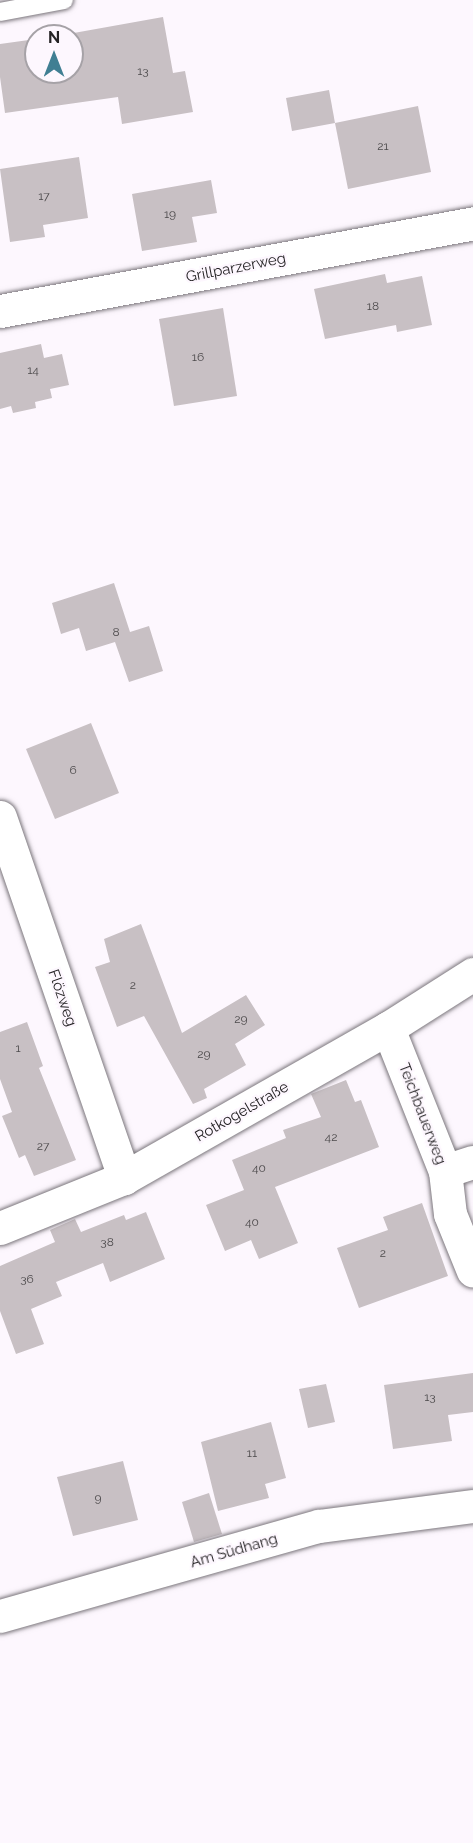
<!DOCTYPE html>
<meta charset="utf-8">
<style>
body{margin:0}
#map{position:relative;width:473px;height:1843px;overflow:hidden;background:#fdf7fe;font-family:Raleway,sans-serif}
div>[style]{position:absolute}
.building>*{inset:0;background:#c8c0c4}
.roads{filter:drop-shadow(0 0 2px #7b767c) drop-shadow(0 0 2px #7b767c)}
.service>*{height:18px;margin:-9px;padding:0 9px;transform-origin:9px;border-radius:9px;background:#fff}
.minor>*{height:33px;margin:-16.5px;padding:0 16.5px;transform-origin:16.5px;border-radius:16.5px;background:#fff}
span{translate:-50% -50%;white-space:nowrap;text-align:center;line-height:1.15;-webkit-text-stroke:4.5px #fdf7fe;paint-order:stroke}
.number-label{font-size:12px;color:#4d4a4c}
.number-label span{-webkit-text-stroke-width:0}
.street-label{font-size:15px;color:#242224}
.north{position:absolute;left:24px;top:24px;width:60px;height:60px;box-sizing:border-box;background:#fdf7fe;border:2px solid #a6a2a7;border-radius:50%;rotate:0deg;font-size:16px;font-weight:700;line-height:24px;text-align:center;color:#242224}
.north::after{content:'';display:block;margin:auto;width:21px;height:27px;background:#407f93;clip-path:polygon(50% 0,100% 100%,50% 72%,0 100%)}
</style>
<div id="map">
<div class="building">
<div style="clip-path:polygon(163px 17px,173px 73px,185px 71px,193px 112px,122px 124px,118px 97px,5px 113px,0 77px,0 44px,36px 39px,36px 72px,72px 72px,72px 36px,57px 36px)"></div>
<div style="clip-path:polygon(329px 90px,335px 123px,292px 131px,286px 98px)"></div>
<div style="clip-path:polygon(418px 106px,431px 172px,348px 189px,335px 123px)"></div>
<div style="clip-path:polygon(79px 157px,88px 218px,43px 225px,45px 237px,10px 242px,0 169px)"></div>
<div style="clip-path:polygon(211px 180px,217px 213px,192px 217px,197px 242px,142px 251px,132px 194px)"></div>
<div style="clip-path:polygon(385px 274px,387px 283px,422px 276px,432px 325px,397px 332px,396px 325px,325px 339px,314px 289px)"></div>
<div style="clip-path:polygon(223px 308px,237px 396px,174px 406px,159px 319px)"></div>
<div style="clip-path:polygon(41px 344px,44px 358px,62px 354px,69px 385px,50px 389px,52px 398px,35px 402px,36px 408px,13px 413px,11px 406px,0 409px,0 353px)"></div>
<div style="clip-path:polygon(114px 583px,130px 632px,149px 626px,163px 671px,129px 682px,115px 642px,86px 651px,79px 628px,61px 634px,52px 603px)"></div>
<div style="clip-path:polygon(91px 723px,119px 793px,55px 819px,26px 749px)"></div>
<div style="clip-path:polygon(141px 924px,182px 1033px,246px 995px,265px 1025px,235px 1044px,246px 1065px,204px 1089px,207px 1098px,193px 1104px,144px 1016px,117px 1027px,95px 967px,110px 962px,104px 939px)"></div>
<div style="clip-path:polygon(27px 1022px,43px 1066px,39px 1068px,76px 1160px,34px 1176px,25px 1155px,19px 1158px,2px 1116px,12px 1112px,0 1079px,0 1032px)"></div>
<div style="clip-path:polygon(346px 1080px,355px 1102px,361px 1100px,379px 1147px,275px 1187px,298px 1243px,259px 1259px,251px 1240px,225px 1251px,206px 1205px,244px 1190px,232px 1160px,286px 1138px,283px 1130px,321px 1117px,311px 1094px)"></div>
<div style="clip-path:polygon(422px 1203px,448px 1276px,359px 1308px,337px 1248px,388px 1230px,383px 1217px)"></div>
<div style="clip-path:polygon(146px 1212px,165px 1259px,110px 1282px,103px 1263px,56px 1282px,62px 1296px,31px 1309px,44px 1344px,16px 1354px,0 1311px,0 1266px,55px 1242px,50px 1230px,75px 1219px,81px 1232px,124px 1215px,126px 1220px)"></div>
<div style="clip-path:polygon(473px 1373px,473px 1412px,448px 1415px,452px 1441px,393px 1449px,384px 1385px)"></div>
<div style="clip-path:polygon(326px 1384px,335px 1422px,308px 1428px,299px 1389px)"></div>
<div style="clip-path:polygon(271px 1422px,286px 1478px,265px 1484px,269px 1498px,218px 1511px,201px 1442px)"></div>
<div style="clip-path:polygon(123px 1461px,138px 1520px,73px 1536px,57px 1477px)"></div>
<div style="clip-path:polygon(209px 1493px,222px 1534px,194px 1542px,182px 1502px)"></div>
</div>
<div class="roads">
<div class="service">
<div style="left:0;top:12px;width:65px;rotate:-10.6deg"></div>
</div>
<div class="minor">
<div style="left:0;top:311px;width:481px;rotate:-10.5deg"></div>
<div style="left:0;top:817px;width:382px;rotate:71deg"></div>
<div style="left:388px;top:1028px;width:154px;rotate:68.3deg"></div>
<div style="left:445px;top:1171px;width:29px;rotate:-18deg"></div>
<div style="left:445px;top:1171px;width:43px;rotate:83.4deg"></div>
<div style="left:450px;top:1214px;width:61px;rotate:68deg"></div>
<div style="left:0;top:1228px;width:134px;rotate:-22deg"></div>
<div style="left:124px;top:1178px;width:304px;rotate:-29.6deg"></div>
<div style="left:388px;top:1028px;width:101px;rotate:-32.4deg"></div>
<div style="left:0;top:1616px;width:331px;rotate:-15.8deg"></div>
<div style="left:319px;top:1526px;width:155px;rotate:-7.4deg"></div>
</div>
</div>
<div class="number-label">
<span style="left:143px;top:72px">13</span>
<span style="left:383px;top:147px">21</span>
<span style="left:44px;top:197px">17</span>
<span style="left:170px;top:215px">19</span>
<span style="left:373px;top:307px">18</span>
<span style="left:198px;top:358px">16</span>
<span style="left:33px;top:371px">14</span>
<span style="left:116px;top:633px">8</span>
<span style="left:73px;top:771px">6</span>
<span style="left:133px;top:986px">2</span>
<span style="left:241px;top:1020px">29</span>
<span style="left:18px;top:1049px">1</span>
<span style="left:204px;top:1055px">29</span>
<span style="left:331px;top:1138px">42</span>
<span style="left:43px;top:1147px">27</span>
<span style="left:259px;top:1169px">40</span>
<span style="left:252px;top:1223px">40</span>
<span style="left:107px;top:1243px">38</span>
<span style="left:383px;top:1254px">2</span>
<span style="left:27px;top:1280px">36</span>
<span style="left:430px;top:1398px">13</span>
<span style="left:252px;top:1454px">11</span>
<span style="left:98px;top:1499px">9</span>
</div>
<div class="street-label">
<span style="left:236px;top:268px;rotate:-11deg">Grillparzerweg</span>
<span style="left:62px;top:998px;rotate:71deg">Flözweg</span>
<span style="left:242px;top:1112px;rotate:-30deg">Rotkogelstraße</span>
<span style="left:422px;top:1114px;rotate:69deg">Teichbauerweg</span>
<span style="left:234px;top:1551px;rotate:-16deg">Am Südhang</span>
</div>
<div class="north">N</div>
</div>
